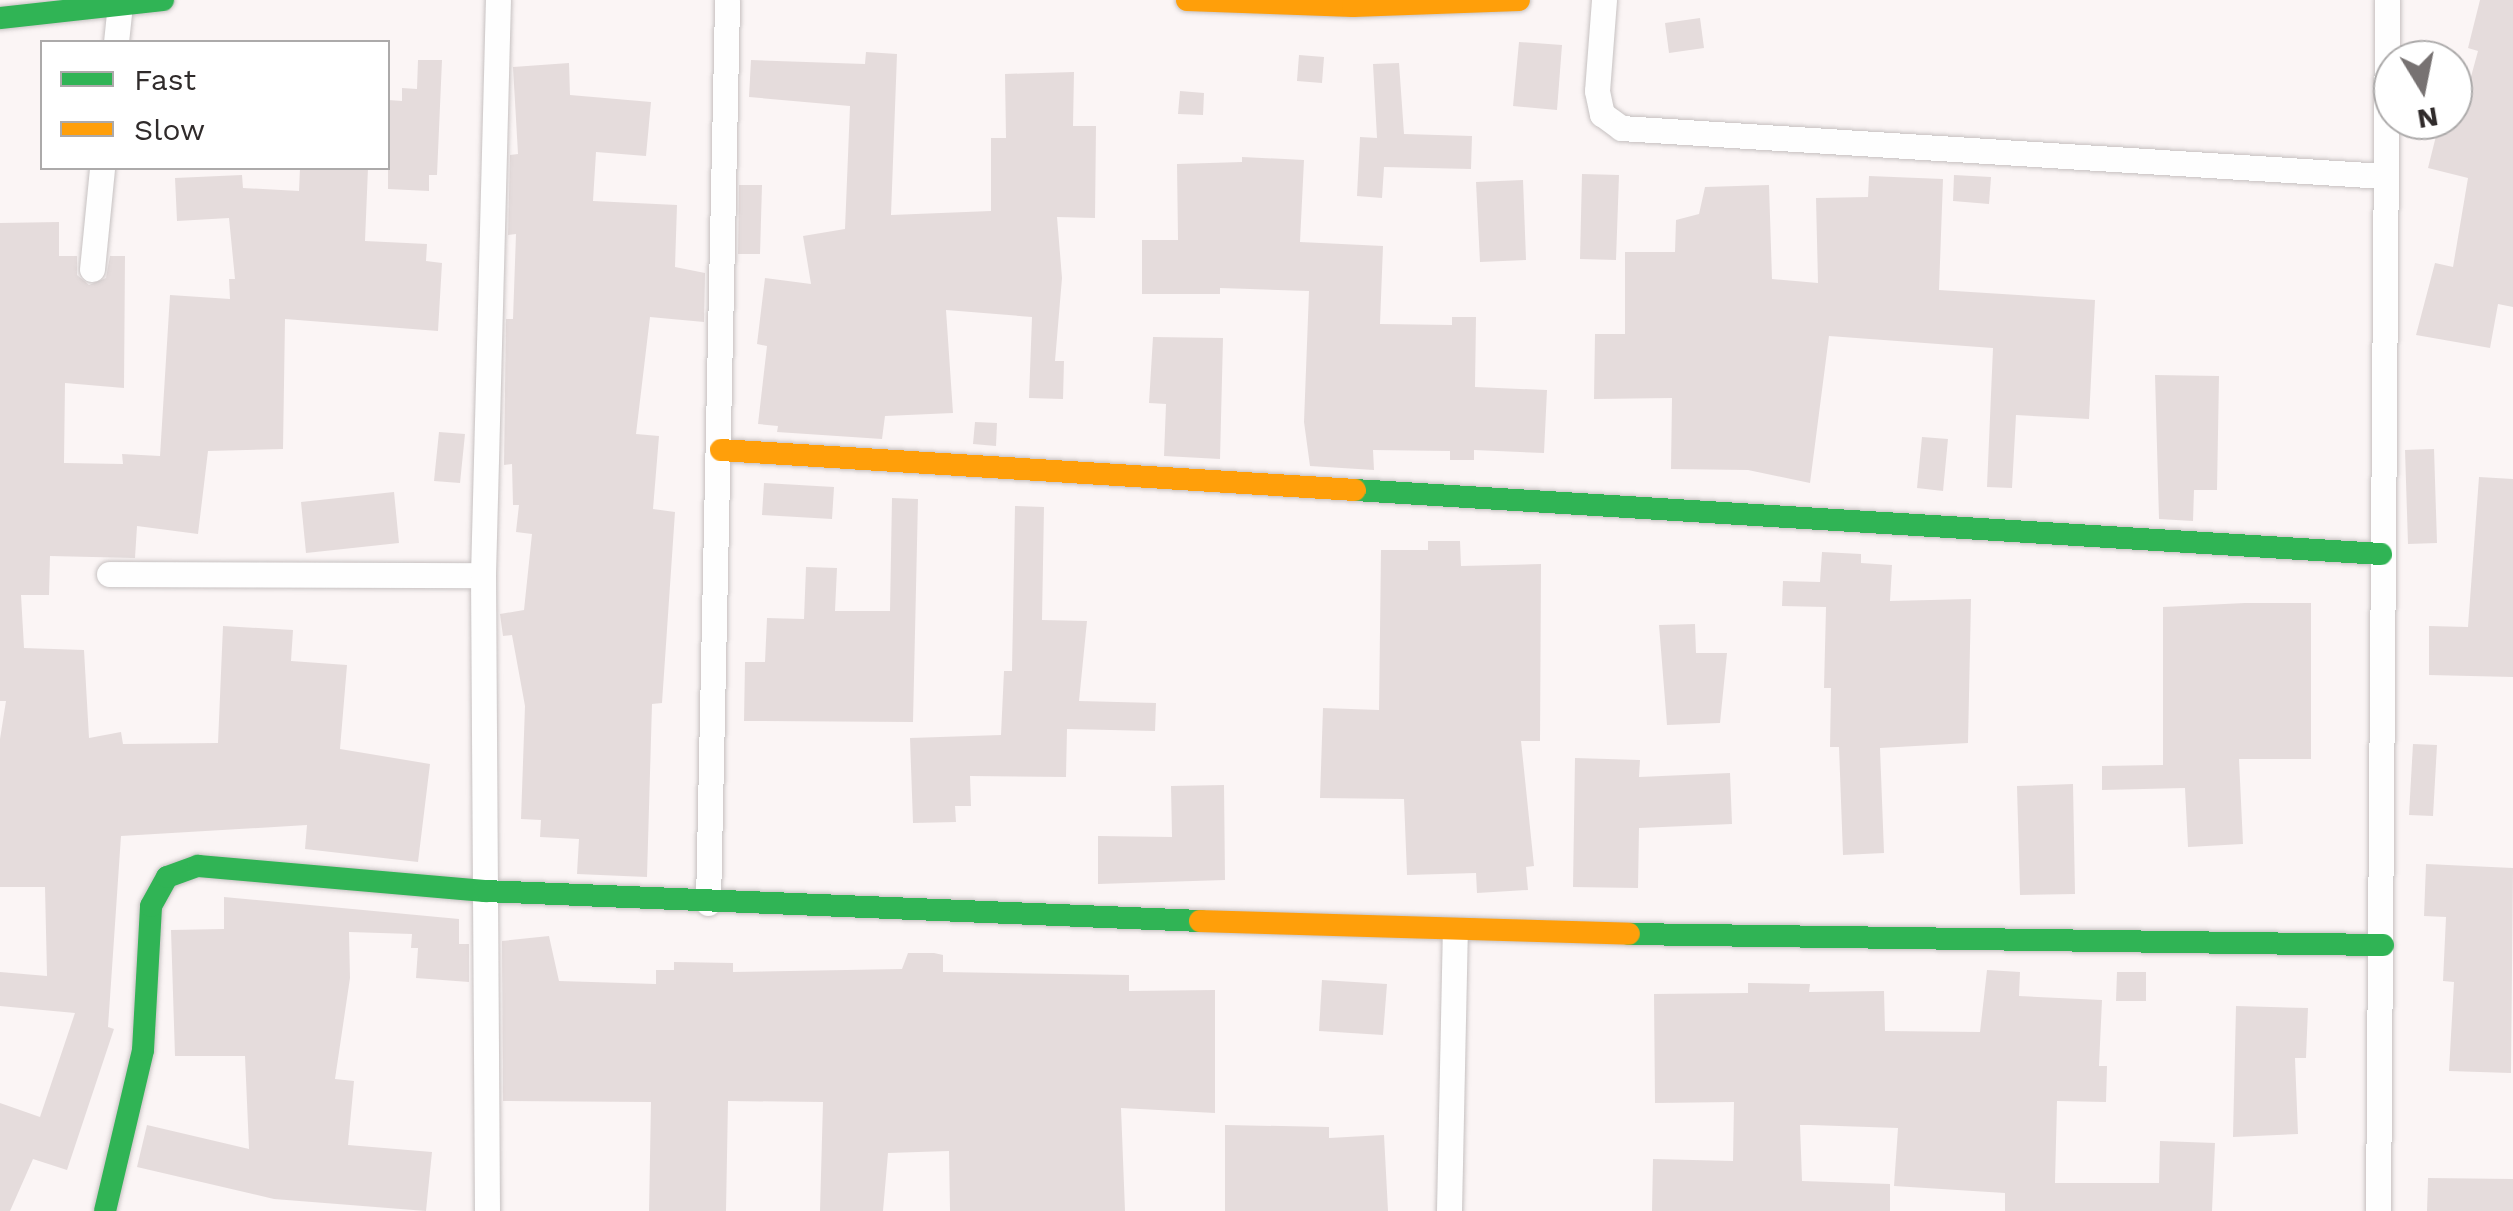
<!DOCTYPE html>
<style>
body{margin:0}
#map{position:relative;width:2513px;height:1211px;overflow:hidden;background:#fbf5f5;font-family:"Work Sans",sans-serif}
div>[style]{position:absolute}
.building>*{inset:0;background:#e5dcdc}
.roads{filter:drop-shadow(0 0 2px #c6c1c1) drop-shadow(0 0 2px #c6c1c1)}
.street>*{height:25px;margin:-12.5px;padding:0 12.5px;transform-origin:12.5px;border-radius:12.5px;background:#fefefe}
.fast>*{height:22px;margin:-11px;padding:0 11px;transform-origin:11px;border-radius:11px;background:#30b455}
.slow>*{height:22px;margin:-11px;padding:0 11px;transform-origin:11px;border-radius:11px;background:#ff9f0a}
span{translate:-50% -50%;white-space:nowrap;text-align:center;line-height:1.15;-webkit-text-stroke:8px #fff;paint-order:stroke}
.legend{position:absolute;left:40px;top:40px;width:350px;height:130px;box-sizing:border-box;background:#fff;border:2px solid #acaaaa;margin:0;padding:12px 18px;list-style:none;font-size:30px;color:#302b2b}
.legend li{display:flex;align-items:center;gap:20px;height:50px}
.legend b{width:50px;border:2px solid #acaaaa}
.north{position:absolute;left:2373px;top:40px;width:100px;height:100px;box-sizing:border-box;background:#fff;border:2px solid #acaaaa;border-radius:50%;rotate:170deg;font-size:28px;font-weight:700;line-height:40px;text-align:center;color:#302b2b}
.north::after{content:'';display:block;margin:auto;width:35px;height:45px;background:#777272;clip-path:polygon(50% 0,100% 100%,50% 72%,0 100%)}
</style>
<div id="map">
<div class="building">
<div style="clip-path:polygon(2480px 0,2513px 0,2513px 307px,2498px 304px,2490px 348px,2416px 335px,2435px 263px,2453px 267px,2468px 178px,2428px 168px,2440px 120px,2453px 120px,2453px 103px,2463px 106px,2478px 51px,2468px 48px)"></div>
<div style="clip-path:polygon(1700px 18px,1704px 48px,1669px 53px,1665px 23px)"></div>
<div style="clip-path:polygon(1519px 42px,1562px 45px,1557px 110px,1513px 106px)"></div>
<div style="clip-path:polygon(866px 52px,897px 54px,891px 215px,991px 211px,991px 138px,1006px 138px,1005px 74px,1074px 72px,1073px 126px,1096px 126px,1095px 218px,1057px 217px,1062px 278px,1055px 361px,1064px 361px,1063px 399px,1029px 398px,1032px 317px,946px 310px,953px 413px,885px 416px,882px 439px,777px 432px,778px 426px,758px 424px,767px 346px,757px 344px,765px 278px,811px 284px,803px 236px,845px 229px,850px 106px,749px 97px,751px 60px,865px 64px)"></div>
<div style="clip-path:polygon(1299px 55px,1324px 57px,1322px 83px,1297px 81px)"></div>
<div style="clip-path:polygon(418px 60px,442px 60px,437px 175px,429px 175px,429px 191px,388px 189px,388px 100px,402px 101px,402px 88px,417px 89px)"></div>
<div style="clip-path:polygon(569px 63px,570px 95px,651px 102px,646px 156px,596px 152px,593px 201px,677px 205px,675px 267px,705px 273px,704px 322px,650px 317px,636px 434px,659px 436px,653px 509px,675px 512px,662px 703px,652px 704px,647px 877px,577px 874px,579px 839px,540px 837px,541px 820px,521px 819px,525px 706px,512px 635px,503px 636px,500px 614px,524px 610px,532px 534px,516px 532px,519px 505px,513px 505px,512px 464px,504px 465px,506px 319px,513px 319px,516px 234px,508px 235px,510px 155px,518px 154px,513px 67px)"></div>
<div style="clip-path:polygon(1399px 63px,1404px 134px,1472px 136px,1471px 169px,1384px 167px,1382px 198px,1357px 196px,1360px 137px,1377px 138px,1373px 64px)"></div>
<div style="clip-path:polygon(1180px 91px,1204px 93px,1203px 115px,1178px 114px)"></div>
<div style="clip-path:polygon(1242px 157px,1304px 160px,1300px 242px,1383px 246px,1380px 324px,1452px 325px,1452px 317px,1476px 317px,1475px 387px,1547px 390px,1544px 453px,1474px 450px,1474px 460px,1450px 460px,1450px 451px,1373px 450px,1374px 470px,1310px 466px,1304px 422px,1309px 291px,1220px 288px,1220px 294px,1142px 294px,1142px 240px,1178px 240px,1177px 164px,1242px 162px)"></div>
<div style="clip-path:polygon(300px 168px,368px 168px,365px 241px,427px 244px,426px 261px,442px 263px,438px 331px,285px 319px,283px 449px,208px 451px,198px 534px,137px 526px,135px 558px,50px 556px,49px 595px,21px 595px,24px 648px,84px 650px,89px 738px,121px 732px,123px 744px,218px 743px,223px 626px,293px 630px,291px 661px,347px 665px,340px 749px,430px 764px,418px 862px,305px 849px,307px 825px,121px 836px,108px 1027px,114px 1029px,67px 1170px,33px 1159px,10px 1211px,0 1211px,0 1103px,40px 1117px,75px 1013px,0 1006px,0 972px,47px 976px,45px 887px,0 887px,0 739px,6px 701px,0 701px,0 223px,59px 222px,59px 256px,77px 256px,77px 275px,89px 285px,106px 278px,110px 256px,125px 256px,124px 388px,65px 383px,64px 463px,123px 464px,122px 454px,160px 456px,170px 295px,230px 299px,229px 279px,235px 279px,229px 218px,177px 221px,175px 178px,242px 175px,243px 188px,299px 191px)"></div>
<div style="clip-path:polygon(1582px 174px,1619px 175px,1616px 260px,1580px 259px)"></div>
<div style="clip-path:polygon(1954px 175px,1991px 177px,1989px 204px,1953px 201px)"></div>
<div style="clip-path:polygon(1869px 176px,1943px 179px,1939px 290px,2095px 300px,2089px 419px,2016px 415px,2012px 488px,1987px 487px,1993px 348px,1829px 336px,1810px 483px,1748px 470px,1671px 469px,1672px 398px,1594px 399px,1595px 334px,1625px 334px,1625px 252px,1675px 252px,1676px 220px,1699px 214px,1705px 187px,1769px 185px,1772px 279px,1818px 283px,1816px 198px,1868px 197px)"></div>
<div style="clip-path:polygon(1523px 180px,1526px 260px,1480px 262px,1476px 182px)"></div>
<div style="clip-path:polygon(739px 185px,762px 185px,760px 254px,738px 254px)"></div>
<div style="clip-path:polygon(1153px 337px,1223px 338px,1220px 459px,1164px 456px,1166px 404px,1149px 403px)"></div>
<div style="clip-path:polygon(2155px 375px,2219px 376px,2217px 490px,2194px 490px,2193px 521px,2159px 519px)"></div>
<div style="clip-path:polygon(975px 422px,997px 423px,996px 446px,973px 444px)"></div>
<div style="clip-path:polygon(439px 432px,465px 434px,460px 483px,434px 481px)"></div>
<div style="clip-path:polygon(1922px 437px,1948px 439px,1943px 491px,1917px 488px)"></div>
<div style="clip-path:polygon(2434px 449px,2437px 543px,2408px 544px,2405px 450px)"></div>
<div style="clip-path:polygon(2479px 477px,2513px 479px,2513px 677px,2429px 675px,2429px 626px,2468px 627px)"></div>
<div style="clip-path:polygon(764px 483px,834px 487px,832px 519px,762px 515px)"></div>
<div style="clip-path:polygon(394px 492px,399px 543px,306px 553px,301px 502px)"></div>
<div style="clip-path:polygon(892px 498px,918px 499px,913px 722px,744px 721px,745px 662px,765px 662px,767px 618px,804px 619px,806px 567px,837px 568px,835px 611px,890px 611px)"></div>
<div style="clip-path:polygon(1015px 506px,1044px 507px,1042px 620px,1087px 621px,1079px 701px,1156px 703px,1155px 731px,1067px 729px,1066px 777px,970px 776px,971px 806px,955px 806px,956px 822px,913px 823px,910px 738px,1001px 735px,1004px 671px,1012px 671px)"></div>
<div style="clip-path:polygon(1428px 541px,1460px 541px,1461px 566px,1541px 564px,1540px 741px,1521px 741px,1534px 866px,1526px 867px,1528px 890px,1477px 893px,1476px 873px,1407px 875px,1404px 799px,1320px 798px,1323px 708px,1379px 710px,1381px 550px,1428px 550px)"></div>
<div style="clip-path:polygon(1822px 552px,1861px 554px,1861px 563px,1892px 565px,1890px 601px,1971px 599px,1968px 743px,1880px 748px,1884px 853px,1843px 855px,1839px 747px,1830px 747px,1831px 688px,1824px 688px,1826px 607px,1782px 606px,1783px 581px,1820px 582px)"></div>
<div style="clip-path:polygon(2245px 603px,2311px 603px,2311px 759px,2239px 759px,2243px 844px,2188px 847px,2185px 788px,2102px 790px,2102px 766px,2163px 765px,2163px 607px)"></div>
<div style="clip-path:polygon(1695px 624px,1696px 653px,1727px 653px,1720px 723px,1667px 725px,1659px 625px)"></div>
<div style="clip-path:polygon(2413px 744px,2437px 745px,2433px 816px,2409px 815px)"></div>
<div style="clip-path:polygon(1575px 758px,1640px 760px,1639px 777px,1730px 773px,1732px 824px,1639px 828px,1638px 888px,1573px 887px)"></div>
<div style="clip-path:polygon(2073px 784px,2075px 894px,2020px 895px,2017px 786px)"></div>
<div style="clip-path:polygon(1224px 785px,1225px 880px,1098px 884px,1098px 836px,1172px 837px,1171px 786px)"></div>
<div style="clip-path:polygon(2426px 864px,2513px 868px,2511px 1073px,2449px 1071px,2454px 982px,2443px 981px,2446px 917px,2424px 916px)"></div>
<div style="clip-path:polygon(224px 897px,459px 919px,459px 944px,469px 944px,469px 982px,416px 978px,418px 948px,411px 948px,412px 934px,349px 932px,350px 978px,335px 1079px,354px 1081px,348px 1145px,432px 1152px,426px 1211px,274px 1199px,137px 1167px,147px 1125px,249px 1149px,245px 1056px,175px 1056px,171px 930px,224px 929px)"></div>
<div style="clip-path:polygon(549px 936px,559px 981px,656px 984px,656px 970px,674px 970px,674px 962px,733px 963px,733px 972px,902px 969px,908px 953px,934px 953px,943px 955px,943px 972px,1129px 975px,1129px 991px,1215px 990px,1215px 1113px,1121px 1108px,1125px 1211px,950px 1211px,949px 1151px,888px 1153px,883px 1211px,820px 1211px,823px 1102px,728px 1101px,726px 1211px,649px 1211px,651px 1102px,503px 1101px,502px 941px)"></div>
<div style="clip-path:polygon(1987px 970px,2020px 972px,2019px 996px,2102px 1000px,2099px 1066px,2107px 1066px,2106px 1102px,2057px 1101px,2055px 1183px,2159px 1183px,2160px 1141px,2215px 1143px,2212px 1211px,2005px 1211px,2005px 1193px,1894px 1186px,1898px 1128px,1810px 1125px,1800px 1125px,1802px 1181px,1890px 1184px,1890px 1211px,1652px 1211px,1653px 1159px,1733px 1161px,1734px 1102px,1655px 1103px,1654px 994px,1748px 993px,1748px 983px,1810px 984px,1809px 992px,1884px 991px,1885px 1031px,1980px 1032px)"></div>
<div style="clip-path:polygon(2117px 972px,2146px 972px,2146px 1001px,2116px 1001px)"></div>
<div style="clip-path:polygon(1322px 980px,1387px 984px,1383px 1035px,1319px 1031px)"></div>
<div style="clip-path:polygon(2236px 1006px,2308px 1008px,2306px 1058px,2295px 1058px,2298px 1134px,2233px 1137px)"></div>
<div style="clip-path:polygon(1225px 1125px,1329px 1127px,1329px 1138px,1384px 1135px,1388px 1211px,1225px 1211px)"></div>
<div style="clip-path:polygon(2428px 1178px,2513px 1179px,2513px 1211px,2427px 1211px)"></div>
</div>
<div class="roads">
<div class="street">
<div style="left:1604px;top:0;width:91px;rotate:94.4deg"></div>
<div style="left:1597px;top:91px;width:24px;rotate:78deg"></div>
<div style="left:1602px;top:114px;width:24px;rotate:36deg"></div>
<div style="left:1621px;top:128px;width:766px;rotate:3.6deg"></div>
<div style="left:116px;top:42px;width:39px;rotate:-84deg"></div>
<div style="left:92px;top:269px;width:101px;rotate:-84.3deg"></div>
<div style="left:109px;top:574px;width:374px;rotate:0.2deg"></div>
<div style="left:708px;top:903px;width:903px;rotate:-88.79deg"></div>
<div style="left:487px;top:1211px;width:636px;rotate:-90.36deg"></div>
<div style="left:483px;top:575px;width:575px;rotate:-88.51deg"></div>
<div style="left:1449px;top:1211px;width:279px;rotate:-88.8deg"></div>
<div style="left:2378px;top:1211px;width:1211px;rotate:-89.57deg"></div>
</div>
<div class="fast">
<div style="left:0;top:18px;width:164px;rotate:-6.3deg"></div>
<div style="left:1355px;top:490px;width:1028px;rotate:3.57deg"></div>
<div style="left:1629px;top:934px;width:754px;rotate:0.84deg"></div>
<div style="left:105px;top:1211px;width:165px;rotate:-76.7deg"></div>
<div style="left:143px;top:1050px;width:144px;rotate:-86.8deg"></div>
<div style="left:151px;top:906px;width:33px;rotate:-61deg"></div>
<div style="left:167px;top:877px;width:33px;rotate:-20deg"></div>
<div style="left:198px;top:866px;width:288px;rotate:5deg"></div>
<div style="left:485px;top:891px;width:716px;rotate:2.4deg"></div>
</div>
<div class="slow">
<div style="left:1187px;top:0;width:166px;rotate:2.1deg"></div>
<div style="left:1353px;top:6px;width:166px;rotate:-2.1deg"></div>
<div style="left:721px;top:450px;width:635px;rotate:3.61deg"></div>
<div style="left:1200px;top:921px;width:429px;rotate:1.7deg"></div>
</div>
</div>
<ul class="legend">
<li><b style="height:12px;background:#30b455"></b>Fast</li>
<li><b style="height:12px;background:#ff9f0a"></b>Slow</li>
</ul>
<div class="north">N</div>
</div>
